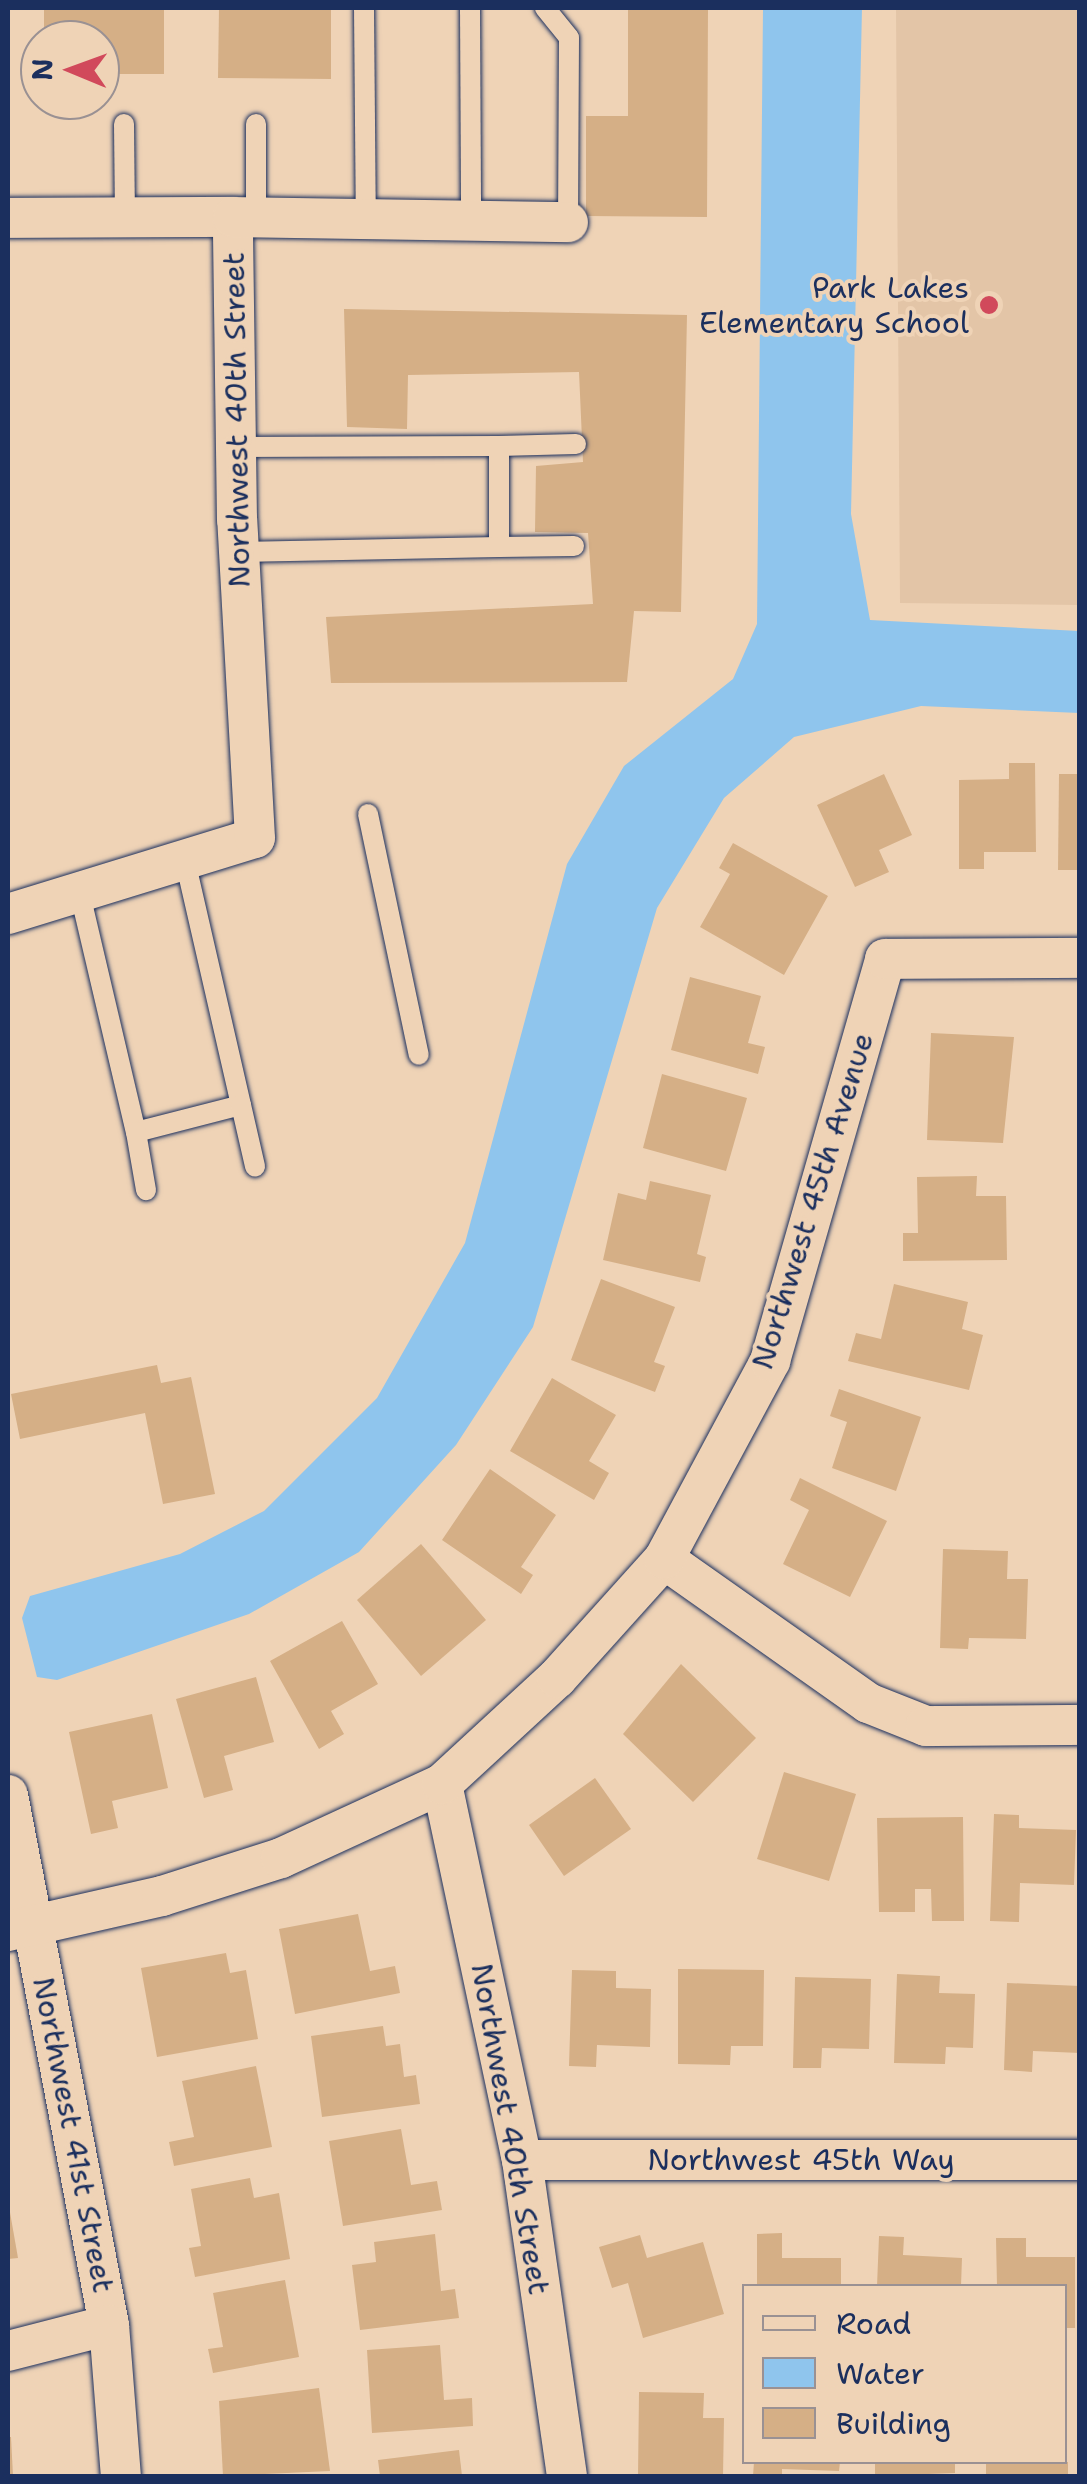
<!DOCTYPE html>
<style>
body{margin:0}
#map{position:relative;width:1087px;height:2484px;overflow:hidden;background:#efd3b6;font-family:"Shantell Sans",sans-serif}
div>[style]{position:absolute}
.built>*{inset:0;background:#e3c5a7}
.water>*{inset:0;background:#8fc5ed}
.building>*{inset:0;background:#d5af86}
.roads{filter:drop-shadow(0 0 2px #1b2f5e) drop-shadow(0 0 2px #1b2f5e)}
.service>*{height:20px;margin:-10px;padding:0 10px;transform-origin:10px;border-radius:10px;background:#efd3b6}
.minor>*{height:40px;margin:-20px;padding:0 20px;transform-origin:20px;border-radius:20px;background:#efd3b6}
.dots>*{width:28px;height:28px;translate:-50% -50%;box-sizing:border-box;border:5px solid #efd3b6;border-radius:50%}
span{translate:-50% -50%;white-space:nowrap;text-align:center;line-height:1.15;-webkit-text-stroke:8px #efd3b6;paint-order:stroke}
.poi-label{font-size:30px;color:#1b2f5e}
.right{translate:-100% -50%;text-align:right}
.street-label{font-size:30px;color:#1b2f5e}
.frame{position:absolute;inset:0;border:10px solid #1b2f5e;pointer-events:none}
.legend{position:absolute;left:742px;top:2284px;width:325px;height:180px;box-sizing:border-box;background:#efd3b6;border:2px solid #9a9193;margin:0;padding:12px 18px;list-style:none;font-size:30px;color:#1b2f5e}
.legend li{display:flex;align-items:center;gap:20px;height:50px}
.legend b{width:50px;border:2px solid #9a9193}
.north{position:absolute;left:20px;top:20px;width:100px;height:100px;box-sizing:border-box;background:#efd3b6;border:2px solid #9a9193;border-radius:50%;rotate:271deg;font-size:28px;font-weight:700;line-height:40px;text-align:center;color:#1b2f5e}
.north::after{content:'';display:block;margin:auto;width:35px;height:45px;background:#d1495b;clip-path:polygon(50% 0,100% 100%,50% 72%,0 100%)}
</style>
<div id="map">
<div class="built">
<div style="clip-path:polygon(896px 8px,1079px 8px,1079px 605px,900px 603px)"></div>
</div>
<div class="water">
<div style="clip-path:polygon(763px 8px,862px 8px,851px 514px,870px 620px,1079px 631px,1079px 713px,921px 706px,794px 737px,724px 798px,657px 908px,533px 1327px,456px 1445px,359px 1552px,249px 1614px,57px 1680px,37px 1677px,22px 1618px,30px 1596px,180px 1554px,264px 1511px,377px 1398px,465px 1243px,567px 864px,624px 766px,733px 679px,757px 624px)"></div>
</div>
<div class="building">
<div style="clip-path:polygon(44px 8px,164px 8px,164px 74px,100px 74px,100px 40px,44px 40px)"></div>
<div style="clip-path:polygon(219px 8px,331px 8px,331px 79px,218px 78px)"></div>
<div style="clip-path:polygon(628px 8px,708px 8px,707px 217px,586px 216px,586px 116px,628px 116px)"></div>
<div style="clip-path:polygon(344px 309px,687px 315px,681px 612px,634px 611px,627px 682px,331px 683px,326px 617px,593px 604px,588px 533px,535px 532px,536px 466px,583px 462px,579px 372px,408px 375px,407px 429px,347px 427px)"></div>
<div style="clip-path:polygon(1009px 763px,1035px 763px,1036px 852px,984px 852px,984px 869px,959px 869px,959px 780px,1009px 779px)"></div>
<div style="clip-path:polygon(884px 774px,912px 835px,879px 850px,889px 872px,855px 887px,817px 805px)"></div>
<div style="clip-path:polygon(1059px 774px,1080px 774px,1080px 870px,1058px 870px)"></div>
<div style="clip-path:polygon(733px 843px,828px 896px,784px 975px,700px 927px,730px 874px,719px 868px)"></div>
<div style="clip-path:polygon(690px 977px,761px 996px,748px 1043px,765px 1047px,758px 1074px,671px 1050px)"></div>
<div style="clip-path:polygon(931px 1033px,1014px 1037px,1003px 1143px,927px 1140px)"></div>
<div style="clip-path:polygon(662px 1074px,747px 1098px,726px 1171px,643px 1148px)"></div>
<div style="clip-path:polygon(977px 1176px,976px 1196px,1006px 1196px,1007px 1260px,903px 1261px,903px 1233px,918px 1233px,917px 1177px)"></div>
<div style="clip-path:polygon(650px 1181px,711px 1195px,697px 1254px,706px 1257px,700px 1282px,603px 1260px,618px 1193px,646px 1200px)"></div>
<div style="clip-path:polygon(601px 1279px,675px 1307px,654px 1362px,665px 1366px,655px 1392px,571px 1360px)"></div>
<div style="clip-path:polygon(894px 1284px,968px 1302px,962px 1329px,983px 1335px,969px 1390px,848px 1361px,856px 1333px,881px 1339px)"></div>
<div style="clip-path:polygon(157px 1365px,161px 1383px,191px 1377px,215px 1494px,163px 1504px,145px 1413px,20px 1439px,11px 1394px)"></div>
<div style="clip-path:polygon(552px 1378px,616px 1415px,589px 1461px,609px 1473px,594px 1500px,510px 1451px)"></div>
<div style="clip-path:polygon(839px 1389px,921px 1417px,896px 1491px,832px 1468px,847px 1422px,830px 1416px)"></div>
<div style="clip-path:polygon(490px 1469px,556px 1515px,521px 1567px,533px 1575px,521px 1594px,442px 1540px)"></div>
<div style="clip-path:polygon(800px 1478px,887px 1521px,850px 1597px,783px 1564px,809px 1510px,790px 1500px)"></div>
<div style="clip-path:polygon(421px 1544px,486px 1620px,421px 1676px,357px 1600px)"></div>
<div style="clip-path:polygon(943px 1549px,1008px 1551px,1007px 1579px,1028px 1579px,1026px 1639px,969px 1638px,968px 1649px,940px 1648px)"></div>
<div style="clip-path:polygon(342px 1621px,378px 1684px,331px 1711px,344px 1734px,319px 1749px,270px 1661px)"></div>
<div style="clip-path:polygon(681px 1664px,756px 1738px,693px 1802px,623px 1734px)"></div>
<div style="clip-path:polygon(256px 1677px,274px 1742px,224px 1756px,233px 1790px,204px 1798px,176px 1699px)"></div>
<div style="clip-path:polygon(152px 1714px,168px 1788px,112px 1801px,118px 1828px,91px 1834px,69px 1732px)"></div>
<div style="clip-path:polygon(784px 1772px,856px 1794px,829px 1881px,757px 1859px)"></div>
<div style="clip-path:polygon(595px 1778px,631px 1829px,564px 1876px,529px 1825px)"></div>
<div style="clip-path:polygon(994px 1814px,1019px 1815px,1019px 1828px,1076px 1830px,1074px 1885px,1020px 1883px,1019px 1922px,990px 1921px)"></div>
<div style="clip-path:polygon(963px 1817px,964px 1921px,932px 1921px,931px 1889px,915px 1889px,915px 1912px,879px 1912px,877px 1818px)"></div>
<div style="clip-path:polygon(358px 1914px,370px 1971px,395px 1966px,400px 1993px,295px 2014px,279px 1929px)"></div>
<div style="clip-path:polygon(226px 1953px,230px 1973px,246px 1970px,258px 2039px,157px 2057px,141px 1968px)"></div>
<div style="clip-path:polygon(678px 1969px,764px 1970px,763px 2046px,731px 2046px,730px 2065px,678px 2064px)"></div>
<div style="clip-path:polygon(572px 1970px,616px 1971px,616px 1988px,651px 1989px,650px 2047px,597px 2045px,596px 2067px,569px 2066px)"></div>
<div style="clip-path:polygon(897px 1974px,940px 1976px,939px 1993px,975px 1994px,973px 2048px,946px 2047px,945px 2064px,894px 2063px)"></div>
<div style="clip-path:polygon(795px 1977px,871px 1979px,869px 2049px,822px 2048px,821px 2068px,793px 2068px)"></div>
<div style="clip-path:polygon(1007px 1983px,1080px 1986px,1080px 2053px,1033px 2051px,1032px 2072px,1004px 2070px)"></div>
<div style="clip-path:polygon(383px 2026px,386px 2046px,400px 2044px,404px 2077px,416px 2075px,420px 2104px,322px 2117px,311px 2036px)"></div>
<div style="clip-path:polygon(256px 2066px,272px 2147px,174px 2166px,169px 2142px,194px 2137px,182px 2081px)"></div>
<div style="clip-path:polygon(401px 2129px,411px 2185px,437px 2181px,442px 2210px,343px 2226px,329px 2141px)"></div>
<div style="clip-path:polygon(250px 2178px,254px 2198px,279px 2193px,290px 2259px,195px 2277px,189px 2248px,201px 2246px,191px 2189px)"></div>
<div style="clip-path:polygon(8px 2201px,18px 2258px,8px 2259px)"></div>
<div style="clip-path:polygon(782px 2233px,782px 2258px,841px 2258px,841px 2286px,757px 2286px,757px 2234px)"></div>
<div style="clip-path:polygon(435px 2234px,441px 2291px,455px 2289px,459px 2318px,360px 2330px,352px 2265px,376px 2262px,374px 2242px)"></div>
<div style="clip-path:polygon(640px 2235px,647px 2258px,703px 2242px,724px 2314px,643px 2338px,628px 2283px,612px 2288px,599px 2247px)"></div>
<div style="clip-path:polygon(879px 2236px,904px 2237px,903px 2255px,962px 2258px,961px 2286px,877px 2286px)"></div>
<div style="clip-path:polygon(996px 2238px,1026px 2238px,1026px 2257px,1075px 2257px,1075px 2328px,1064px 2328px,1064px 2286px,997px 2286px)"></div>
<div style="clip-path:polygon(285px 2280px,299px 2357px,213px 2373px,208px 2349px,223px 2347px,213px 2293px)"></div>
<div style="clip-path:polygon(440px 2345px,444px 2400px,472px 2398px,473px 2426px,372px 2433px,367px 2350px)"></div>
<div style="clip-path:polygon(319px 2388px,330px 2471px,223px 2476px,219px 2401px)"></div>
<div style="clip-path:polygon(639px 2392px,704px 2393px,703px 2418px,724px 2418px,723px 2476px,638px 2476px)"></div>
<div style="clip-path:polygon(8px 2437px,11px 2437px,13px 2476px,8px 2476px)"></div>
<div style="clip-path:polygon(459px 2450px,462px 2476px,380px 2476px,378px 2460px)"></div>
<div style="clip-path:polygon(754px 2462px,840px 2462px,839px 2471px,782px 2469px,782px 2476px,753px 2476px)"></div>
<div style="clip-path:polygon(875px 2462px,955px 2462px,955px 2473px,875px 2476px)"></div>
<div style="clip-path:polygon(986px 2462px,1068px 2462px,1068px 2476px,986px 2476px)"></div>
</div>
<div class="roads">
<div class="service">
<div style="left:364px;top:8px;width:211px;rotate:89.5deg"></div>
<div style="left:470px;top:8px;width:213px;rotate:89.7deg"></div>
<div style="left:545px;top:8px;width:38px;rotate:51deg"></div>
<div style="left:569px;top:38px;width:184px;rotate:90.3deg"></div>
<div style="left:124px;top:124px;width:93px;rotate:89.4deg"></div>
<div style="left:256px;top:217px;width:93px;rotate:-90deg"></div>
<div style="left:499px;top:446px;width:77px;rotate:-1.5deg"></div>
<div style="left:235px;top:447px;width:264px;rotate:-0.2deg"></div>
<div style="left:499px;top:446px;width:101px;rotate:90deg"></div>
<div style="left:499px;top:547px;width:261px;rotate:178.9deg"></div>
<div style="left:499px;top:547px;width:75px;rotate:-0.8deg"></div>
<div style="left:368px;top:814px;width:246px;rotate:78.1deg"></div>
<div style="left:80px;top:894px;width:244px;rotate:76.8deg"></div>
<div style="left:136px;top:1132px;width:108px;rotate:-14.4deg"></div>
<div style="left:241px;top:1105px;width:247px;rotate:-102.9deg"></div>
<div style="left:241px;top:1105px;width:63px;rotate:77.1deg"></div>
<div style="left:136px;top:1132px;width:59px;rotate:80.2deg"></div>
</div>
<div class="minor">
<div style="left:8px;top:218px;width:225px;rotate:-0.3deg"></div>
<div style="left:8px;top:914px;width:258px;rotate:-17.1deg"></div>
<div style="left:255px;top:838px;width:319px;rotate:-93.2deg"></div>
<div style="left:237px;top:520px;width:303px;rotate:-90.8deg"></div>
<div style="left:233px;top:217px;width:335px;rotate:0.9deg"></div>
<div style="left:664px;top:1559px;width:250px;rotate:35.2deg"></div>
<div style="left:868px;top:1703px;width:62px;rotate:21.6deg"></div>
<div style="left:926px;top:1726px;width:154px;rotate:-0.4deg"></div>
<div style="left:442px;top:1784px;width:384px;rotate:78deg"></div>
<div style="left:522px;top:2160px;width:319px;rotate:81.9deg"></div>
<div style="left:8px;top:1795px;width:540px;rotate:79.21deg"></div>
<div style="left:109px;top:2325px;width:151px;rotate:85.5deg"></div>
<div style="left:8px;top:1931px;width:158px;rotate:-12.8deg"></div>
<div style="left:162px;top:1896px;width:125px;rotate:-17.7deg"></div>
<div style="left:281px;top:1858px;width:177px;rotate:-24.7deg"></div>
<div style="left:442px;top:1784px;width:156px;rotate:-42.7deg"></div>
<div style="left:557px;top:1678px;width:160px;rotate:-48deg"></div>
<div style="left:664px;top:1559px;width:225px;rotate:-61.8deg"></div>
<div style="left:770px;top:1361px;width:418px;rotate:-74deg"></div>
<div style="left:885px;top:959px;width:195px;rotate:-0.3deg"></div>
<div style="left:522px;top:2160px;width:558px"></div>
<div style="left:8px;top:2351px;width:104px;rotate:-14.4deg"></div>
</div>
</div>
<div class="dots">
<div style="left:989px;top:305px;background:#d1495b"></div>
</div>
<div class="poi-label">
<span class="right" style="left:969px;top:305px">Park Lakes<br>Elementary School</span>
</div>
<div class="street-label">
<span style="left:237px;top:420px;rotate:-91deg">Northwest 40th Street</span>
<span style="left:813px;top:1201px;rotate:-73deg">Northwest 45th Avenue</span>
<span style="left:510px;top:2129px;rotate:80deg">Northwest 40th Street</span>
<span style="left:73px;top:2135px;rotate:79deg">Northwest 41st Street</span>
<span style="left:801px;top:2160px">Northwest 45th Way</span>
</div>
<div class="frame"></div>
<ul class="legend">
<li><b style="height:12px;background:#efd3b6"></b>Road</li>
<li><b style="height:28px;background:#8fc5ed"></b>Water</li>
<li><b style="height:28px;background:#d5af86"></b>Building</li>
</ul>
<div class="north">N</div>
</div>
